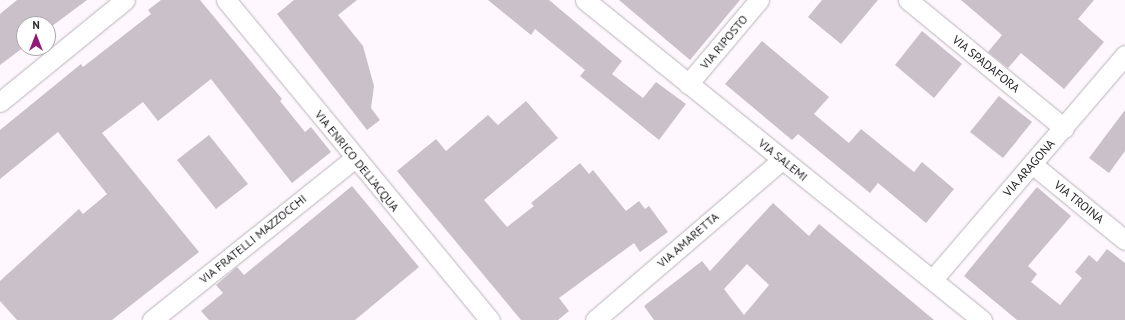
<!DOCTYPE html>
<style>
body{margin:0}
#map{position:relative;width:1125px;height:320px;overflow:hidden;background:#fef7fe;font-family:"PT Sans",sans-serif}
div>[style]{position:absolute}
.building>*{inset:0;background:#c9c0c9}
.roads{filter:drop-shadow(0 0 1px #bab2ba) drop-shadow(0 0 1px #bab2ba)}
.street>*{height:19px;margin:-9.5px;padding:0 9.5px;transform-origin:9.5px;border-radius:9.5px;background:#fff}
span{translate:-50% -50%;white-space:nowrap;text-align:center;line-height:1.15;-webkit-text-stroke:3px #fff;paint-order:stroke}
.street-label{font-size:12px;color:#272428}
.north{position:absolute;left:16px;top:16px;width:40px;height:40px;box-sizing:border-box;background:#fff;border:1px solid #a9a7a9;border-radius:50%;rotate:0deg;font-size:11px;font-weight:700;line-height:16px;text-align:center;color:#272428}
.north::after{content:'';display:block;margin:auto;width:14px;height:18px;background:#921975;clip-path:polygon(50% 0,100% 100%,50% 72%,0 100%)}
</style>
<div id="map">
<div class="building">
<div style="clip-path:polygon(17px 0,87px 0,48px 29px,48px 24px,24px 24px,24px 47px,0 65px,0 14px)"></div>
<div style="clip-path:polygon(161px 0,200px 0,282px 99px,280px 101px,305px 132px,311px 127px,331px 152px,292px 183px,211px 79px,158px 121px,143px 102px,102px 133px,199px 252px,112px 320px,17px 320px,0 301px,0 281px,79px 209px,83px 214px,107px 194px,58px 132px,0 179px,0 130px,81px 64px,83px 67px,151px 14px,148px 10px)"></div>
<div style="clip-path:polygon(294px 0,357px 0,338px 15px,363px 46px,374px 86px,371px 108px,380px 120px,367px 130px,277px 14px)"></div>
<div style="clip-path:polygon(488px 0,549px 0,622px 61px,612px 74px,643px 98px,656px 82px,686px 104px,659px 140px,580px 76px,585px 70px,535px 29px,531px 35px)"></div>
<div style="clip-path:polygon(619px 0,740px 0,690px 60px)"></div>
<div style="clip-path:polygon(822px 0,878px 0,841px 44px,808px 17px)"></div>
<div style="clip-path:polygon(961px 0,1094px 0,1078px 19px,1104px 42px,1064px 89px,1021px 53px,1008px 68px,988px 52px,1002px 35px)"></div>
<div style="clip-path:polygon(922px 31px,962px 64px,934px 98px,895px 65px)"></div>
<div style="clip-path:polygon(762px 41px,829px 97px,814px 114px,849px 143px,861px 129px,914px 172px,922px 162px,954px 189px,926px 223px,878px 183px,870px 193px,798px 134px,792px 140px,725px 84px)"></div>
<div style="clip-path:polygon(999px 96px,1032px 122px,1003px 158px,970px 132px)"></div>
<div style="clip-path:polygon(526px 101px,558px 138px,484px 200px,507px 227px,534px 206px,531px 203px,580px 163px,589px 174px,593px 170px,626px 211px,639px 201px,645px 209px,649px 206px,668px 232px,640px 252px,634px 243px,559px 298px,569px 311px,558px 320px,521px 320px,397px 171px,436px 139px,446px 151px,488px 115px,498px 125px)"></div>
<div style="clip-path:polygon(1125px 110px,1125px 151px,1109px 173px,1089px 158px)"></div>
<div style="clip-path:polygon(209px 135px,248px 184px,216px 209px,177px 160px)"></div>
<div style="clip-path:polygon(352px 186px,419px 267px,355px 320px,209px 320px,201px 311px,223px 293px,216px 285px,237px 267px,244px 275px)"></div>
<div style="clip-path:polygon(1037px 187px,1071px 216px,1028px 266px,1037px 274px,1031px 282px,1060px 305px,1082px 278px,1075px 272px,1089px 255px,1097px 262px,1107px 249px,1125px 263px,1125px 320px,1017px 320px,964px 276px)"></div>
<div style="clip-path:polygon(evenodd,773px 203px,809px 236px,819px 224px,934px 320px,654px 320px,644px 306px,702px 261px,710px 271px,773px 203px,747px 264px,769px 285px,744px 315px,724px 289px,747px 264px)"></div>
</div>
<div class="roads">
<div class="street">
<div style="left:226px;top:0;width:415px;rotate:50.5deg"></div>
<div style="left:585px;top:0;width:510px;rotate:38.87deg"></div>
<div style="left:908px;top:0;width:202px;rotate:39.4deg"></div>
<div style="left:688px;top:84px;width:110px;rotate:-49.8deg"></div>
<div style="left:0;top:102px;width:161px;rotate:-39.2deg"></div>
<div style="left:1032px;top:164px;width:120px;rotate:39.3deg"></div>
<div style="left:933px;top:279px;width:295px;rotate:-49.4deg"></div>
<div style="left:152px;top:320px;width:260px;rotate:-38.6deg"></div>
<div style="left:595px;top:320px;width:246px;rotate:-40.6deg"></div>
</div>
</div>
<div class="street-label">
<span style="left:724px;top:42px;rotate:-50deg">VIA RIPOSTO</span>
<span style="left:986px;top:64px;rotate:39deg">VIA SPADAFORA</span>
<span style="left:783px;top:160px;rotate:39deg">VIA SALEMI</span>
<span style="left:357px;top:161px;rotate:51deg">VIA ENRICO DELL'ACQUA</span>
<span style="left:1029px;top:168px;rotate:-49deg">VIA ARAGONA</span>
<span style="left:1079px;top:202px;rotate:39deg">VIA TROINA</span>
<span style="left:253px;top:239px;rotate:-39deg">VIA FRATELLI MAZZOCCHI</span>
<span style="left:688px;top:240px;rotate:-41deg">VIA AMARETTA</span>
</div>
<div class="north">N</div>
</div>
